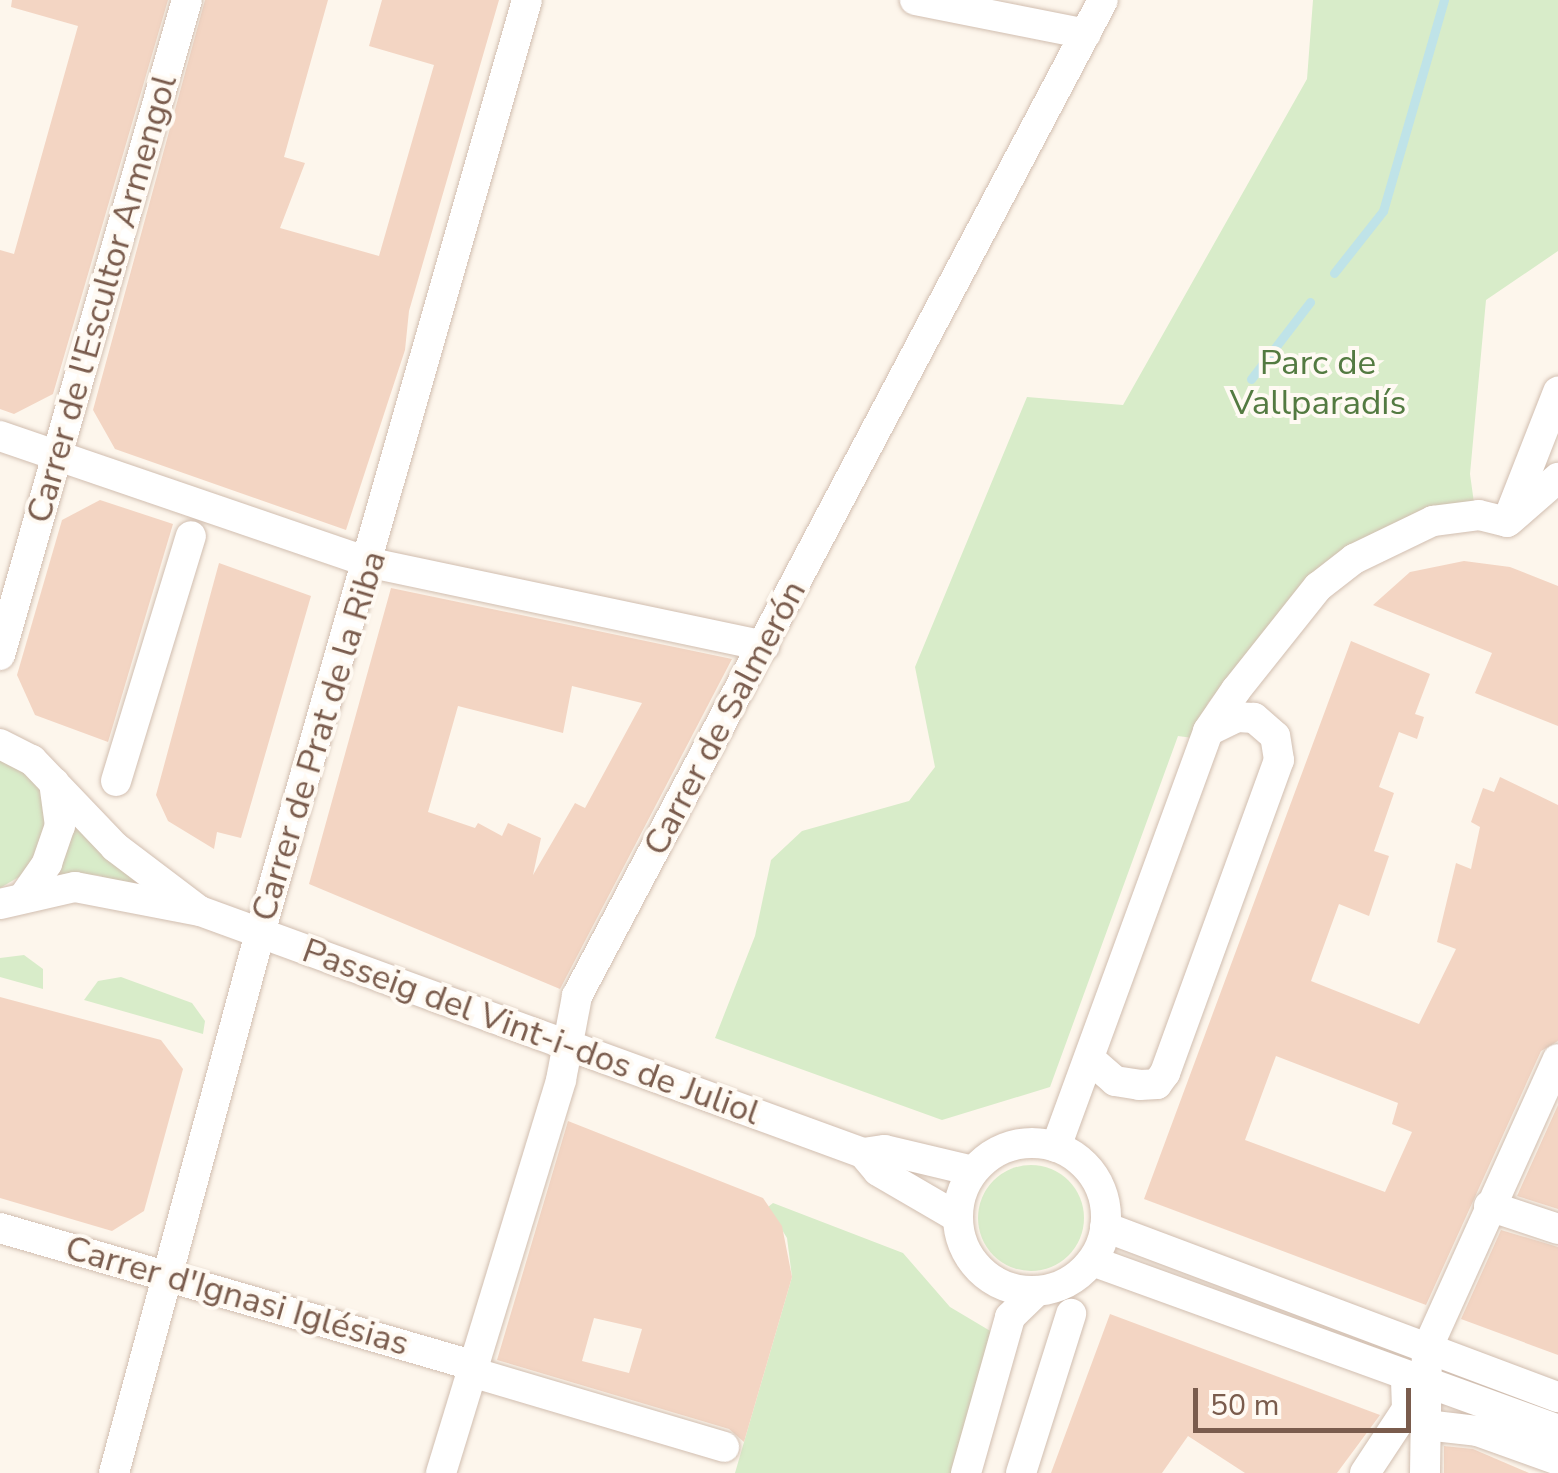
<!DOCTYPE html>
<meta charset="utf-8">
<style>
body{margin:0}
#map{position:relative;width:1558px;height:1473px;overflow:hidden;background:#fdf6ec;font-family:"Nunito Sans",sans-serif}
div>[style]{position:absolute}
.green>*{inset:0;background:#d8ecc9}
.round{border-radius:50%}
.stream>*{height:9px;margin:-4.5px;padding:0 4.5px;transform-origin:4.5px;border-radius:4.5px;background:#bfe3e8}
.building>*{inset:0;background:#f3d5c3}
.roads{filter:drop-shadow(0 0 2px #d1beb0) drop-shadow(0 0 2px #d1beb0)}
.minor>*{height:30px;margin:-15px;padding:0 15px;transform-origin:15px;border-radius:15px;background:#fff}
.minor>.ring{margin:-15px;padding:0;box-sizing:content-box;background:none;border:30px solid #fff;border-radius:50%}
span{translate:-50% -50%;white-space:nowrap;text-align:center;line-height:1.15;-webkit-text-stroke:8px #fffaf3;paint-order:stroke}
.street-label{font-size:35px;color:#7a5c4d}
.park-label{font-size:35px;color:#537a41}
.scale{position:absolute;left:1193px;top:1388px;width:218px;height:45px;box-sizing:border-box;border:5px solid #7a5c4d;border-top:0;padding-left:12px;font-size:30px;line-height:35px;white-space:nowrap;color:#7a5c4d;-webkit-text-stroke:8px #fffaf3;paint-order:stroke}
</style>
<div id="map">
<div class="green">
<div style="clip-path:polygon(1313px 0,1558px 0,1558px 251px,1486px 300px,1470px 474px,1474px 503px,1295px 593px,1208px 703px,1193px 738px,1178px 736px,1050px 1087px,942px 1120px,715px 1038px,755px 936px,771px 860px,802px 831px,909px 801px,935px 767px,915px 667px,1027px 397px,1123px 405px,1307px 79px)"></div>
<div style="clip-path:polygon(0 758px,31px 776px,42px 793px,48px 829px,24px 874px,0 888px)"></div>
<div style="clip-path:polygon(71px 821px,156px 894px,97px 875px,54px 876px)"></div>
<div style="clip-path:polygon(24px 955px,43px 969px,43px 989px,0 977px,0 958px)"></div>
<div style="clip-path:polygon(121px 977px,192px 1003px,205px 1021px,203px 1034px,84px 1000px,98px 981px)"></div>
<div class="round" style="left:978px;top:1165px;width:106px;height:106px"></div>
<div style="clip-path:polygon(773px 1203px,903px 1253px,950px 1307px,992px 1332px,954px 1473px,735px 1473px,792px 1277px,787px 1238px,768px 1207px)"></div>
</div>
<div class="stream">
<div style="left:1334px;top:273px;width:79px;rotate:-51.7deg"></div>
<div style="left:1383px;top:211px;width:220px;rotate:-73.9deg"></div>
<div style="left:1251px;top:379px;width:97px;rotate:-52.5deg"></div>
</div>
<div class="building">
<div style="clip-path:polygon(12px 0,168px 0,53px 394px,14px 414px,0 409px,0 250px,14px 254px,78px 26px,11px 7px)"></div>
<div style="clip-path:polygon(205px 0,328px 0,284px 157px,305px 163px,280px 228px,379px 256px,434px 65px,369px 46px,382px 0,499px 0,409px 311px,405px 350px,346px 530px,115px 449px,93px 410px)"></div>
<div style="clip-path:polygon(100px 500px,173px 524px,108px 742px,35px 715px,17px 675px,62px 520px)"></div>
<div style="clip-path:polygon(1464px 561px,1510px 567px,1558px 586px,1558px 726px,1475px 693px,1492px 653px,1373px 605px,1410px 572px)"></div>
<div style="clip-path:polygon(219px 563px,311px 596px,241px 838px,217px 832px,214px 849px,168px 821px,156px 795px)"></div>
<div style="clip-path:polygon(evenodd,391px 588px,732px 659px,560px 989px,309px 884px,391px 588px,572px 686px,642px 703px,585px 808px,575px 803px,533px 875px,541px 838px,508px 823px,502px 836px,478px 823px,475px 828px,428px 812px,458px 706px,563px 733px,572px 686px)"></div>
<div style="clip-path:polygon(evenodd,1351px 641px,1430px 674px,1415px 714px,1424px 717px,1417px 739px,1399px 732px,1379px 787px,1394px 793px,1374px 851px,1389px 856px,1369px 916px,1339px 904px,1311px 981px,1419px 1024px,1456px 949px,1437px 942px,1456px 863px,1471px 869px,1480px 827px,1471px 822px,1483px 788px,1494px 792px,1500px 777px,1558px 805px,1558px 1041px,1541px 1051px,1426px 1305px,1144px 1199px,1351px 641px,1276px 1056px,1398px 1103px,1392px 1124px,1412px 1132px,1385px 1192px,1245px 1140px,1276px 1056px)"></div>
<div style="clip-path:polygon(0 997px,161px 1040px,183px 1069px,144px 1211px,112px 1231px,0 1198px)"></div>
<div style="clip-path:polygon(1558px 1105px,1558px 1209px,1517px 1196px)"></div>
<div style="clip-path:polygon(evenodd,568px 1121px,763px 1198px,782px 1226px,792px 1277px,744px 1442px,729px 1429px,497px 1360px,568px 1121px,594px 1318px,642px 1329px,629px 1373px,582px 1361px,594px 1318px)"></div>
<div style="clip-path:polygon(1501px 1230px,1558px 1247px,1558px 1355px,1461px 1319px)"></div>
<div style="clip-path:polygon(1110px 1314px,1380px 1415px,1337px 1473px,1245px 1473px,1188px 1436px,1162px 1473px,1051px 1473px)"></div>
<div style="clip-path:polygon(1444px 1446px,1473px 1449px,1529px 1473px,1444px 1473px)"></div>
</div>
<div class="roads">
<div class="minor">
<div style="left:915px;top:0;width:174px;rotate:11.2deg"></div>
<div style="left:0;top:436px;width:392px;rotate:18.9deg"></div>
<div style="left:371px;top:563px;width:402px;rotate:11.9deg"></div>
<div style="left:1510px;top:520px;width:64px;rotate:-41.2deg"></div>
<div style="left:1507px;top:522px;width:140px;rotate:-68.6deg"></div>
<div style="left:0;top:655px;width:681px;rotate:-74.07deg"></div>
<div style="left:0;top:744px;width:36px;rotate:27deg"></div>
<div style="left:32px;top:760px;width:120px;rotate:46.3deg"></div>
<div style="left:115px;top:847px;width:103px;rotate:37.1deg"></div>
<div style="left:116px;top:781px;width:256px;rotate:-73deg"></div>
<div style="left:25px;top:895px;width:39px;rotate:-55deg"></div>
<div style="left:47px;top:863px;width:39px;rotate:-71deg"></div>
<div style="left:60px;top:826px;width:44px;rotate:-97.8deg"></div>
<div style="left:0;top:904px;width:77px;rotate:-12.8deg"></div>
<div style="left:75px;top:887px;width:127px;rotate:10.9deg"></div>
<div style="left:200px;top:911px;width:706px;rotate:20.05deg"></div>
<div style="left:863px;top:1153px;width:22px;rotate:-8deg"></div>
<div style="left:885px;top:1150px;width:90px;rotate:13.4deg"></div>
<div style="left:1091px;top:1060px;width:32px;rotate:41deg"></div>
<div style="left:1115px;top:1081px;width:25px;rotate:9deg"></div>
<div style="left:1140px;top:1085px;width:17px;rotate:-3deg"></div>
<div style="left:1157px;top:1084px;width:14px;rotate:-54deg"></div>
<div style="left:1165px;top:1073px;width:333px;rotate:-70deg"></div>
<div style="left:1279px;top:760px;width:24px;rotate:-99deg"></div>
<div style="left:1275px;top:736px;width:28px;rotate:-139deg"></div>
<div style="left:1254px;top:718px;width:17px;rotate:-177deg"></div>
<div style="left:1237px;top:717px;width:32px;rotate:154deg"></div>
<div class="ring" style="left:958px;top:1143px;width:118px;height:118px"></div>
<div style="left:1056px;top:1147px;width:443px;rotate:-69.9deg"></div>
<div style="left:1208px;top:731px;width:50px;rotate:-55.7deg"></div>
<div style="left:1236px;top:690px;width:132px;rotate:-51.5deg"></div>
<div style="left:1318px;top:587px;width:46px;rotate:-37.9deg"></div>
<div style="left:1354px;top:559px;width:88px;rotate:-25.7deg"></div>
<div style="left:1433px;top:521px;width:46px;rotate:-7.4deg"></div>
<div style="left:1479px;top:515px;width:29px;rotate:14deg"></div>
<div style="left:863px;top:1153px;width:23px;rotate:50deg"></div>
<div style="left:878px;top:1171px;width:91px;rotate:30.2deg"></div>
<div style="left:1489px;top:1206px;width:73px;rotate:18.4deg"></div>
<div style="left:1105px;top:1227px;width:484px;rotate:20.6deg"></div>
<div style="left:0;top:1228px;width:492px;rotate:16.2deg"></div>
<div style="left:1092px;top:1261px;width:496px;rotate:19.9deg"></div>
<div style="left:471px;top:1372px;width:264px;rotate:16.5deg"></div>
<div style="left:1426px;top:1425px;width:51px;rotate:6.7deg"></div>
<div style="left:1477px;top:1431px;width:86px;rotate:19.7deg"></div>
<div style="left:114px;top:1473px;width:559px;rotate:-74.87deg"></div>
<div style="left:260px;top:933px;width:970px;rotate:-74.03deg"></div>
<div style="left:441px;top:1473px;width:411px;rotate:-73deg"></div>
<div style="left:561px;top:1080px;width:86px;rotate:-79.2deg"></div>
<div style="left:577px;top:996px;width:1126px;rotate:-62.16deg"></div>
<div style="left:966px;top:1473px;width:162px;rotate:-74.2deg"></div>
<div style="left:1010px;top:1317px;width:37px;rotate:-44deg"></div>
<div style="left:1021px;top:1473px;width:167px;rotate:-72.5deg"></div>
<div style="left:1365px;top:1473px;width:77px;rotate:-56.7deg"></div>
<div style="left:1407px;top:1409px;width:33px;rotate:-92deg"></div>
<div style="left:1425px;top:1473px;width:124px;rotate:-89.1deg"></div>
<div style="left:1427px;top:1349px;width:318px;rotate:-65.7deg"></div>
</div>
</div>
<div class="street-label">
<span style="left:102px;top:299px;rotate:-74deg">Carrer de l'Escultor Armengol</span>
<span style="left:725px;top:718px;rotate:-62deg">Carrer de Salmerón</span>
<span style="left:319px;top:736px;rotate:-73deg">Carrer de Prat de la Riba</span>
<span style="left:531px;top:1032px;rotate:20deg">Passeig del Vint-i-dos de Juliol</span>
<span style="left:237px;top:1296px;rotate:16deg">Carrer d'Ignasi Iglésias</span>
</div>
<div class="park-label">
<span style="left:1318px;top:383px">Parc de<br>Vallparadís</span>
</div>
<div class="scale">50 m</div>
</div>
